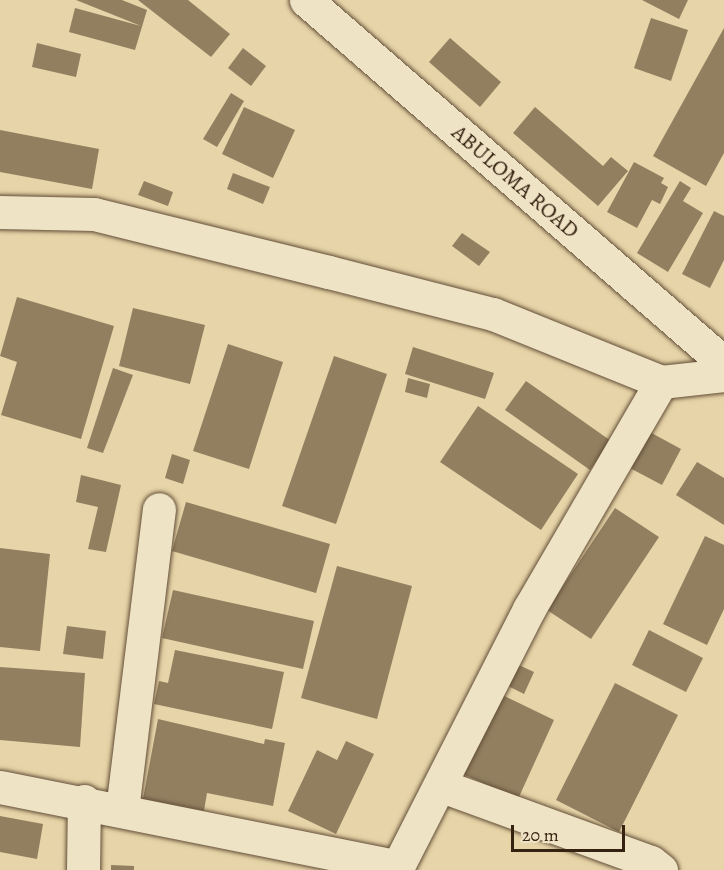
<!DOCTYPE html>
<style>
body{margin:0}
#map{position:relative;width:724px;height:870px;overflow:hidden;background:#e7d4a8;font-family:Alegreya,serif}
div>[style]{position:absolute}
.building>*{inset:0;background:#927f60}
.roads{filter:drop-shadow(0 0 2px #624e37) drop-shadow(0 0 2px #624e37)}
.minor>*{height:33px;margin:-16.5px;padding:0 16.5px;transform-origin:16.5px;border-radius:16.5px;background:#efe3c6}
.tertiary>*{height:33px;margin:-16.5px;padding:0 16.5px;transform-origin:16.5px;border-radius:16.5px;background:#efe3c6}
span{translate:-50% -50%;white-space:nowrap;text-align:center;line-height:1.15;-webkit-text-stroke:6px #efe3c6;paint-order:stroke}
.street-label{font-size:22px;color:#352211}
.scale{position:absolute;left:511px;top:825px;width:114px;height:27px;box-sizing:border-box;border:3px solid #352211;border-top:0;padding-left:8px;font-size:18px;line-height:21px;white-space:nowrap;color:#352211;-webkit-text-stroke:4px #efe3c6;paint-order:stroke}
</style>
<div id="map">
<div class="building">
<div style="clip-path:polygon(76px 0,122px 0,147px 10px,135px 50px,69px 32px,75px 8px,141px 26px)"></div>
<div style="clip-path:polygon(138px 0,188px 0,230px 34px,211px 57px)"></div>
<div style="clip-path:polygon(642px 0,688px 0,679px 19px)"></div>
<div style="clip-path:polygon(651px 18px,688px 30px,671px 81px,634px 68px)"></div>
<div style="clip-path:polygon(724px 28px,724px 153px,706px 186px,653px 156px)"></div>
<div style="clip-path:polygon(450px 38px,501px 82px,480px 107px,429px 62px)"></div>
<div style="clip-path:polygon(37px 43px,81px 54px,76px 77px,32px 67px)"></div>
<div style="clip-path:polygon(243px 48px,266px 66px,251px 86px,228px 68px)"></div>
<div style="clip-path:polygon(231px 93px,244px 101px,217px 147px,203px 139px)"></div>
<div style="clip-path:polygon(244px 107px,295px 130px,273px 178px,222px 154px)"></div>
<div style="clip-path:polygon(535px 107px,603px 166px,611px 157px,628px 171px,598px 206px,513px 133px)"></div>
<div style="clip-path:polygon(0 130px,99px 149px,92px 189px,0 172px)"></div>
<div style="clip-path:polygon(634px 162px,664px 178px,661px 183px,668px 187px,660px 204px,652px 200px,637px 228px,607px 212px)"></div>
<div style="clip-path:polygon(233px 173px,270px 187px,263px 204px,227px 189px)"></div>
<div style="clip-path:polygon(144px 181px,173px 192px,168px 206px,138px 195px)"></div>
<div style="clip-path:polygon(680px 181px,691px 188px,683px 201px,703px 213px,668px 272px,637px 253px)"></div>
<div style="clip-path:polygon(714px 211px,724px 216px,724px 260px,710px 288px,682px 274px)"></div>
<div style="clip-path:polygon(462px 233px,490px 252px,479px 266px,452px 246px)"></div>
<div style="clip-path:polygon(17px 297px,114px 326px,81px 439px,1px 415px,17px 362px,0 356px)"></div>
<div style="clip-path:polygon(133px 308px,205px 325px,190px 384px,119px 366px)"></div>
<div style="clip-path:polygon(228px 344px,283px 362px,249px 469px,193px 451px)"></div>
<div style="clip-path:polygon(413px 347px,494px 373px,485px 399px,405px 374px)"></div>
<div style="clip-path:polygon(334px 356px,387px 374px,336px 524px,282px 506px)"></div>
<div style="clip-path:polygon(113px 368px,133px 375px,103px 453px,87px 448px)"></div>
<div style="clip-path:polygon(408px 378px,430px 384px,427px 398px,405px 392px)"></div>
<div style="clip-path:polygon(526px 381px,611px 441px,590px 470px,505px 410px)"></div>
<div style="clip-path:polygon(478px 406px,578px 474px,541px 530px,440px 462px)"></div>
<div style="clip-path:polygon(646px 430px,681px 449px,662px 485px,626px 466px)"></div>
<div style="clip-path:polygon(172px 454px,190px 460px,183px 484px,165px 478px)"></div>
<div style="clip-path:polygon(697px 462px,724px 478px,724px 525px,676px 495px)"></div>
<div style="clip-path:polygon(81px 475px,121px 485px,106px 552px,88px 549px,98px 507px,76px 502px)"></div>
<div style="clip-path:polygon(186px 502px,330px 544px,316px 593px,172px 551px)"></div>
<div style="clip-path:polygon(615px 508px,659px 537px,591px 639px,547px 610px)"></div>
<div style="clip-path:polygon(705px 536px,724px 545px,724px 609px,707px 645px,663px 624px)"></div>
<div style="clip-path:polygon(0 548px,50px 554px,40px 651px,0 647px)"></div>
<div style="clip-path:polygon(337px 566px,412px 586px,377px 719px,301px 698px)"></div>
<div style="clip-path:polygon(173px 590px,314px 621px,303px 669px,162px 638px)"></div>
<div style="clip-path:polygon(67px 626px,106px 631px,103px 659px,63px 654px)"></div>
<div style="clip-path:polygon(649px 630px,703px 658px,686px 692px,632px 665px)"></div>
<div style="clip-path:polygon(175px 650px,284px 672px,272px 729px,154px 704px,159px 681px,168px 683px)"></div>
<div style="clip-path:polygon(508px 660px,534px 672px,524px 694px,498px 681px)"></div>
<div style="clip-path:polygon(0 667px,85px 673px,80px 747px,0 740px)"></div>
<div style="clip-path:polygon(615px 683px,678px 715px,619px 832px,556px 800px)"></div>
<div style="clip-path:polygon(500px 694px,554px 720px,518px 799px,463px 774px)"></div>
<div style="clip-path:polygon(158px 719px,264px 744px,265px 739px,285px 743px,273px 806px,207px 793px,204px 811px,143px 799px)"></div>
<div style="clip-path:polygon(346px 741px,374px 754px,336px 834px,288px 811px,317px 750px,337px 760px)"></div>
<div style="clip-path:polygon(0 816px,43px 824px,37px 859px,0 852px)"></div>
<div style="clip-path:polygon(111px 865px,134px 866px,134px 870px,111px 870px)"></div>
</div>
<div class="roads">
<div class="minor">
<div style="left:0;top:212px;width:94px;rotate:1.2deg"></div>
<div style="left:94px;top:214px;width:242px;rotate:13.9deg"></div>
<div style="left:329px;top:272px;width:169px;rotate:14.4deg"></div>
<div style="left:493px;top:314px;width:181px;rotate:22deg"></div>
<div style="left:661px;top:382px;width:63px;rotate:-6.3deg"></div>
<div style="left:442px;top:786px;width:222px;rotate:20deg"></div>
<div style="left:651px;top:862px;width:13px;rotate:39deg"></div>
<div style="left:0;top:787px;width:405px;rotate:11.3deg"></div>
<div style="left:122px;top:810px;width:303px;rotate:-83deg"></div>
<div style="left:83px;top:870px;width:69px;rotate:-89.2deg"></div>
<div style="left:396px;top:870px;width:293px;rotate:-63deg"></div>
<div style="left:529px;top:609px;width:263px;rotate:-59.8deg"></div>
</div>
<div class="tertiary">
<div style="left:306px;top:0;width:554px;rotate:40.97deg"></div>
</div>
</div>
<div class="street-label">
<span style="left:515px;top:182px;rotate:41deg">ABULOMA ROAD</span>
</div>
<div class="scale">20 m</div>
</div>
